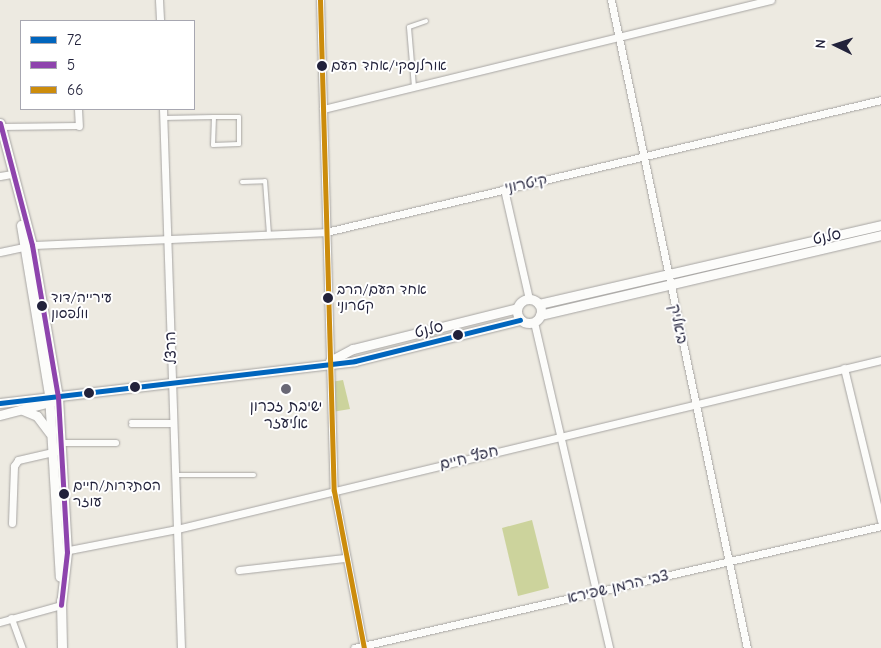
<!DOCTYPE html>
<meta charset="utf-8">
<style>
body{margin:0}
#map{position:relative;width:881px;height:648px;overflow:hidden;background:#edeae1;font-family:"Comic Neue","Playpen Sans Hebrew",sans-serif}
div>[style]{position:absolute}
.green>*{inset:0;background:#ccd39c}
.roads{filter:drop-shadow(0 0 1px #a7a5a3) drop-shadow(0 0 1px #a7a5a3)}
.service>*{height:4px;margin:-2px;padding:0 2px;transform-origin:2px;border-radius:2px;background:#fcfcfa}
.pedestrian>*{height:5.5px;margin:-2.75px;padding:0 2.75px;transform-origin:2.75px;border-radius:2.75px;background:#fcfcfa}
.minor>*{height:7px;margin:-3.5px;padding:0 3.5px;transform-origin:3.5px;border-radius:3.5px;background:#fcfcfa}
.tertiary>*{height:9px;margin:-4.5px;padding:0 4.5px;transform-origin:4.5px;border-radius:4.5px;background:#fcfcfa}
.tertiary>.ring{margin:-4.5px;padding:0;box-sizing:content-box;background:none;border:9px solid #fcfcfa;border-radius:50%}
.bus-1>*{height:5px;margin:-2.5px;padding:0 2.5px;transform-origin:2.5px;border-radius:2.5px;background:#0065bd}
.bus-2>*{height:5px;margin:-2.5px;padding:0 2.5px;transform-origin:2.5px;border-radius:2.5px;background:#8e44ad}
.bus-3>*{height:5px;margin:-2.5px;padding:0 2.5px;transform-origin:2.5px;border-radius:2.5px;background:#cc8c0c}
.dots>*{width:14px;height:14px;translate:-50% -50%;box-sizing:border-box;border:2px solid #fff;border-radius:50%}
span{translate:-50% -50%;white-space:nowrap;text-align:center;line-height:1.15;-webkit-text-stroke:4px #fff;paint-order:stroke}
.bus-label{font-size:14px;color:#22223b}
.left{translate:0 -50%;text-align:left}
.street-label{font-size:15px;color:#22223b}
.poi-label{font-size:15px;color:#22223b}
.legend{position:absolute;left:20px;top:20px;width:175px;height:90px;box-sizing:border-box;background:#fff;border:1px solid #a7a7b1;margin:0;padding:6px 9px;list-style:none;font-size:15px;color:#22223b}
.legend li{display:flex;align-items:center;gap:10px;height:25px}
.legend b{width:25px;border:1px solid #a7a7b1}
.north{position:absolute;left:811px;top:20px;width:50px;height:50px;-webkit-text-stroke:4px #fff;paint-order:stroke;rotate:274deg;font-size:14px;font-weight:700;line-height:20px;text-align:center;color:#22223b}
.north::after{content:'';display:block;margin:auto;width:18px;height:22px;background:#22223b;clip-path:polygon(50% 0,100% 100%,50% 72%,0 100%)}
</style>
<div id="map">
<div class="green">
<div style="clip-path:polygon(343px 380px,350px 409px,332px 412px,331px 382px)"></div>
<div style="clip-path:polygon(532px 520px,549px 588px,518px 596px,502px 528px)"></div>
</div>
<div class="roads">
<div class="service">
<div style="left:414px;top:87px;width:60px;rotate:-94.8deg"></div>
<div style="left:409px;top:27px;width:18px;rotate:-19deg"></div>
<div style="left:163px;top:118px;width:51px;rotate:-1.1deg"></div>
<div style="left:214px;top:117px;width:25px"></div>
<div style="left:239px;top:117px;width:27px;rotate:90deg"></div>
<div style="left:239px;top:144px;width:26px;rotate:178deg"></div>
<div style="left:213px;top:145px;width:28px;rotate:-88deg"></div>
<div style="left:242px;top:182px;width:23px;rotate:-2deg"></div>
<div style="left:265px;top:181px;width:53px;rotate:85.7deg"></div>
<div style="left:131px;top:422px;width:42px"></div>
<div style="left:131px;top:425px;width:42px"></div>
<div style="left:175px;top:475px;width:79px"></div>
</div>
<div class="pedestrian">
<div style="left:1px;top:127px;width:78px;rotate:-0.7deg"></div>
<div style="left:61px;top:443px;width:55px"></div>
<div style="left:12px;top:618px;width:32px;rotate:70deg"></div>
</div>
<div class="minor">
<div style="left:159px;top:0;width:21px;rotate:87deg"></div>
<div style="left:320px;top:0;width:491px;rotate:88.4deg"></div>
<div style="left:334px;top:491px;width:160px;rotate:79.2deg"></div>
<div style="left:611px;top:0;width:662px;rotate:78.15deg"></div>
<div style="left:78px;top:109px;width:17px;rotate:87deg"></div>
<div style="left:163px;top:109px;width:539px;rotate:88.09deg"></div>
<div style="left:323px;top:109px;width:461px;rotate:-13.7deg"></div>
<div style="left:0;top:176px;width:11px;rotate:-10deg"></div>
<div style="left:504px;top:189px;width:113px;rotate:77.2deg"></div>
<div style="left:0;top:252px;width:33px;rotate:-12deg"></div>
<div style="left:32px;top:245px;width:294px;rotate:-2.5deg"></div>
<div style="left:326px;top:232px;width:570px;rotate:-13.38deg"></div>
<div style="left:534px;top:322px;width:335px;rotate:77deg"></div>
<div style="left:844px;top:368px;width:157px;rotate:76.4deg"></div>
<div style="left:12px;top:523px;width:57px;rotate:-88deg"></div>
<div style="left:14px;top:466px;width:7px;rotate:-56deg"></div>
<div style="left:18px;top:460px;width:39px;rotate:-13deg"></div>
<div style="left:64px;top:551px;width:115px;rotate:-11deg"></div>
<div style="left:177px;top:529px;width:724px;rotate:-13.5deg"></div>
<div style="left:239px;top:570px;width:106px;rotate:-6.5deg"></div>
<div style="left:0;top:622px;width:63px;rotate:-15.6deg"></div>
<div style="left:354px;top:648px;width:541px;rotate:-13.03deg"></div>
</div>
<div class="tertiary">
<div style="left:0;top:123px;width:126px;rotate:75.3deg"></div>
<div style="left:32px;top:245px;width:154px;rotate:80.3deg"></div>
<div style="left:58px;top:397px;width:155px;rotate:86.7deg"></div>
<div style="left:67px;top:552px;width:53px;rotate:96.5deg"></div>
<div style="left:21px;top:225px;width:171px;rotate:80.6deg"></div>
<div style="left:49px;top:394px;width:183px;rotate:86.6deg"></div>
<div class="ring" style="left:517px;top:299px;width:15px;height:15px"></div>
<div style="left:539px;top:304px;width:351px;rotate:-13deg"></div>
<div style="left:540px;top:315px;width:350px;rotate:-13.2deg"></div>
<div style="left:330px;top:361px;width:26px;rotate:-28deg"></div>
<div style="left:353px;top:349px;width:169px;rotate:-14deg"></div>
<div style="left:0;top:403px;width:357px;rotate:-6.7deg"></div>
<div style="left:355px;top:361px;width:170px;rotate:-14deg"></div>
<div style="left:23px;top:410px;width:15px;rotate:23deg"></div>
<div style="left:37px;top:416px;width:21px;rotate:53deg"></div>
<div style="left:0;top:415px;width:56px;rotate:-14.5deg"></div>
<div style="left:61px;top:600px;width:48px;rotate:88.8deg"></div>
</div>
</div>
<div class="bus-1">
<div style="left:0;top:403px;width:357px;rotate:-6.7deg"></div>
<div style="left:355px;top:361px;width:170px;rotate:-14deg"></div>
</div>
<div class="bus-2">
<div style="left:0;top:123px;width:126px;rotate:75.3deg"></div>
<div style="left:32px;top:245px;width:154px;rotate:80.3deg"></div>
<div style="left:58px;top:397px;width:155px;rotate:86.7deg"></div>
<div style="left:67px;top:552px;width:53px;rotate:96.5deg"></div>
</div>
<div class="bus-3">
<div style="left:320px;top:0;width:491px;rotate:88.4deg"></div>
<div style="left:334px;top:491px;width:160px;rotate:79.2deg"></div>
</div>
<div class="dots">
<div style="left:322px;top:66px;background:#22223b"></div>
<div style="left:328px;top:298px;background:#22223b"></div>
<div style="left:42px;top:306px;background:#22223b"></div>
<div style="left:458px;top:335px;background:#22223b"></div>
<div style="left:135px;top:387px;background:#22223b"></div>
<div style="left:286px;top:389px;background:#696875"></div>
<div style="left:89px;top:393px;background:#22223b"></div>
<div style="left:64px;top:494px;background:#22223b"></div>
</div>
<div class="bus-label">
<span class="left" style="left:331px;top:66px">אורלנסקי/אחד העם</span>
<span class="left" style="left:337px;top:298px">אחד העם/הרב<br>קטרוני</span>
<span class="left" style="left:51px;top:306px">עירייה/דוד<br>וולפסון</span>
<span class="left" style="left:73px;top:494px">הסתדרות/חיים<br>עוזר</span>
</div>
<div class="street-label">
<span style="left:526px;top:184px;rotate:-12deg">קיטרוני</span>
<span style="left:827px;top:237px;rotate:-13deg">סלנט</span>
<span style="left:678px;top:324px;rotate:78deg">ביאליק</span>
<span style="left:429px;top:330px;rotate:-14deg">סלנט</span>
<span style="left:171px;top:348px;rotate:-92deg">הרצל</span>
<span style="left:469px;top:458px;rotate:-14deg">חפץ חיים</span>
<span style="left:618px;top:587px;rotate:-13deg">צבי הרמן שפירא</span>
</div>
<div class="poi-label">
<span style="left:286px;top:415px">ישיבת זכרון<br>אליעזר</span>
</div>
<ul class="legend">
<li><b style="height:6px;background:#0065bd"></b>72</li>
<li><b style="height:6px;background:#8e44ad"></b>5</li>
<li><b style="height:6px;background:#cc8c0c"></b>66</li>
</ul>
<div class="north">N</div>
</div>
